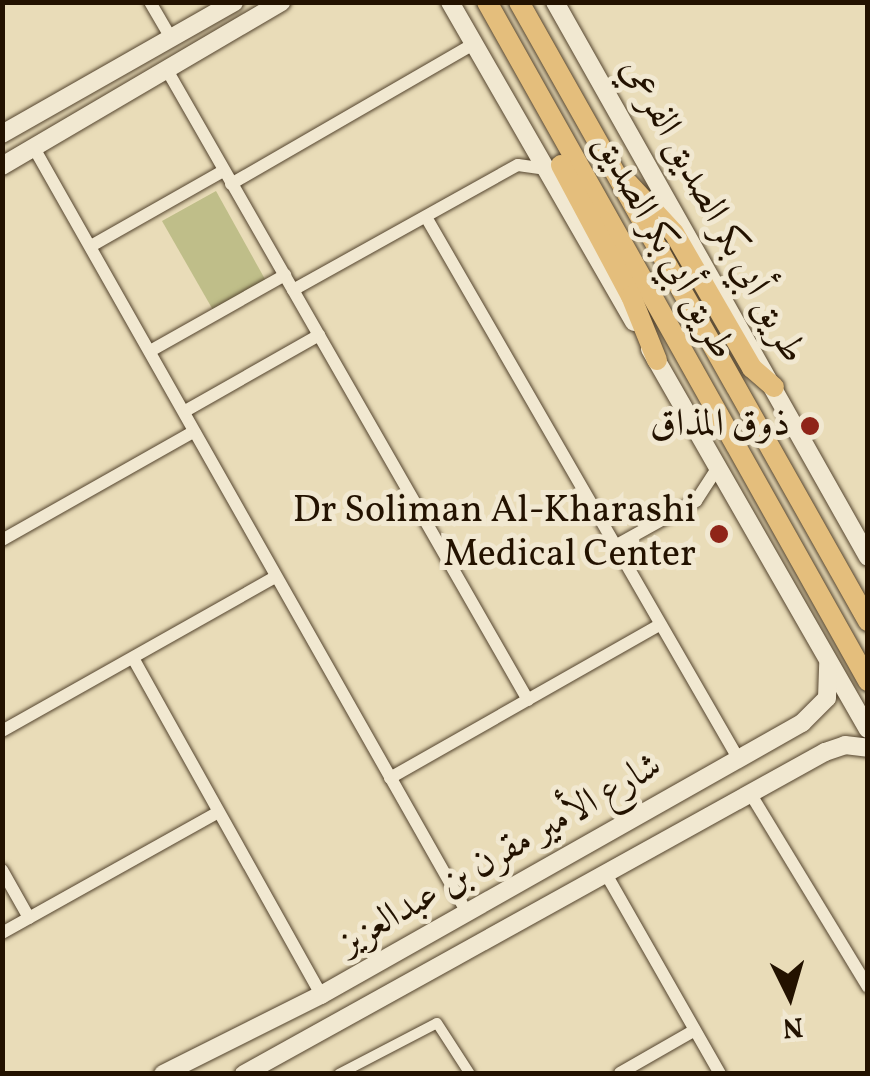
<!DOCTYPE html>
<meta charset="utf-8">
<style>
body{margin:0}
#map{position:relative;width:870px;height:1076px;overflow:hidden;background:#e9dcb8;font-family:Vollkorn,Amiri,serif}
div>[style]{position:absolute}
.green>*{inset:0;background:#bfbe89}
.roads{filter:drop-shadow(0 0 2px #54442e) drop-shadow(0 0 2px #54442e)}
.pedestrian>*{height:10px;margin:-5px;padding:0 5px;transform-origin:5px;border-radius:5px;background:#f1e8d1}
.minor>*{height:12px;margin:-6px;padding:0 6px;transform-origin:6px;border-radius:6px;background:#f1e8d1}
.tertiary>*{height:18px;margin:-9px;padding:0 9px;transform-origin:9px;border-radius:9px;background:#f1e8d1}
.primary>*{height:20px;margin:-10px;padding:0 10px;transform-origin:10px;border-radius:10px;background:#e4be7c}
.dots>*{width:28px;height:28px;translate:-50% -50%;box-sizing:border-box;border:5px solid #f1e8d1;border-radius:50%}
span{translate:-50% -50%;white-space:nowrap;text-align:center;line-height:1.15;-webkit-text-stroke:10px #f1e8d1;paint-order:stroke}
.street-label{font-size:38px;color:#231200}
.poi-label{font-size:38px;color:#231200}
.right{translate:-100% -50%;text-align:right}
.frame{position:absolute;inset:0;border:5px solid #231200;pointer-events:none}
.north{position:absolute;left:740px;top:946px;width:100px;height:100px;-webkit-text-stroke:8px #f1e8d1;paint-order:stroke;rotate:175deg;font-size:28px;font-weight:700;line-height:40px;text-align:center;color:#231200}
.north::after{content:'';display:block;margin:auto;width:35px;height:45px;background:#231200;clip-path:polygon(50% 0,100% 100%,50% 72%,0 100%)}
</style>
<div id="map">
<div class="green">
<div style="clip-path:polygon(216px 191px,266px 281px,213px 310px,162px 221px)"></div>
</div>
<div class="roads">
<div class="pedestrian">
<div style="left:339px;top:1074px;width:110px;rotate:-27.5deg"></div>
<div style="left:437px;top:1023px;width:61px;rotate:57.1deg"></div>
</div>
<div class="minor">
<div style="left:150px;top:2px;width:42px;rotate:59.7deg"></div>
<div style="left:167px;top:70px;width:726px;rotate:60.19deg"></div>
<div style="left:34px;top:148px;width:877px;rotate:60.48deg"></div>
<div style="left:231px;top:184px;width:278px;rotate:-30deg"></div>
<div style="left:426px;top:217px;width:625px;rotate:60.03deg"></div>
<div style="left:91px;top:246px;width:152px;rotate:-29.6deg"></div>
<div style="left:293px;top:290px;width:257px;rotate:-29.1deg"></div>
<div style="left:518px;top:165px;width:27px;rotate:8deg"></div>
<div style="left:152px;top:350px;width:153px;rotate:-29.4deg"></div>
<div style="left:187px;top:410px;width:152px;rotate:-29.6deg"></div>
<div style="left:2px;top:540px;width:219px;rotate:-29.5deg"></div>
<div style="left:615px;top:546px;width:93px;rotate:-29.1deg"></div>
<div style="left:696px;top:501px;width:40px;rotate:-57.1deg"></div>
<div style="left:133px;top:658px;width:386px;rotate:60.8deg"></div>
<div style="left:2px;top:731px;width:313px;rotate:-29.4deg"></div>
<div style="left:390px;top:778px;width:309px;rotate:-29.6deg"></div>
<div style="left:750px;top:793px;width:227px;rotate:58.7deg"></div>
<div style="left:2px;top:870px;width:55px;rotate:60.6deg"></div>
<div style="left:606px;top:874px;width:230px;rotate:60.3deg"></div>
<div style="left:2px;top:933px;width:246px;rotate:-29.2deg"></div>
<div style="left:620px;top:1073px;width:86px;rotate:-29.8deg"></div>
</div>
<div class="tertiary">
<div style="left:450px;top:2px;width:369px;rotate:60.1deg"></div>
<div style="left:555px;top:2px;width:637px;rotate:60.58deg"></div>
<div style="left:2px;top:134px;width:267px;rotate:-29.6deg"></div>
<div style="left:2px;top:166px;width:324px;rotate:-30.4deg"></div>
<div style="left:650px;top:349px;width:438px;rotate:60.2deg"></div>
<div style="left:163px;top:1074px;width:177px;rotate:-26.6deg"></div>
<div style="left:321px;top:995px;width:553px;rotate:-29.49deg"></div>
<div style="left:802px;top:723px;width:35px;rotate:-45deg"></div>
<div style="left:827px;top:698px;width:34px;rotate:-88deg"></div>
<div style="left:244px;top:1074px;width:664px;rotate:-29deg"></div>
<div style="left:825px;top:752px;width:21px;rotate:-19deg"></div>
<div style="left:845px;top:745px;width:23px;rotate:7deg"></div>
</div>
<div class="primary">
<div style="left:487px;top:2px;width:779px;rotate:60.7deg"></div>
<div style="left:519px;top:2px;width:711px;rotate:60.59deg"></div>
<div style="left:561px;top:165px;width:149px;rotate:61.9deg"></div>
<div style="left:631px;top:296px;width:69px;rotate:67.9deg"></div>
<div style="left:628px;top:183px;width:68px;rotate:47.4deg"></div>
<div style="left:674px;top:233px;width:156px;rotate:60deg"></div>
<div style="left:752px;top:368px;width:29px;rotate:41deg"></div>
</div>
</div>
<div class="dots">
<div style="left:810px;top:426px;background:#8f2418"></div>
<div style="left:719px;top:534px;background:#8f2418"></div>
</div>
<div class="street-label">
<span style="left:712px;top:211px;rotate:61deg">طريق أبي بكر الصديق الفرعي</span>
<span style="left:663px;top:247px;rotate:61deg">طريق أبي بكر الصديق</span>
<span style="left:501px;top:855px;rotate:-30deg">شارع الأمير مقرن بن عبدالعزيز</span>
</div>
<div class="poi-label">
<span class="right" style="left:790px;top:426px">ذوق المذاق</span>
<span class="right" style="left:696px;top:534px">Dr Soliman Al-Kharashi<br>Medical Center</span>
</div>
<div class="frame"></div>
<div class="north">N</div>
</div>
